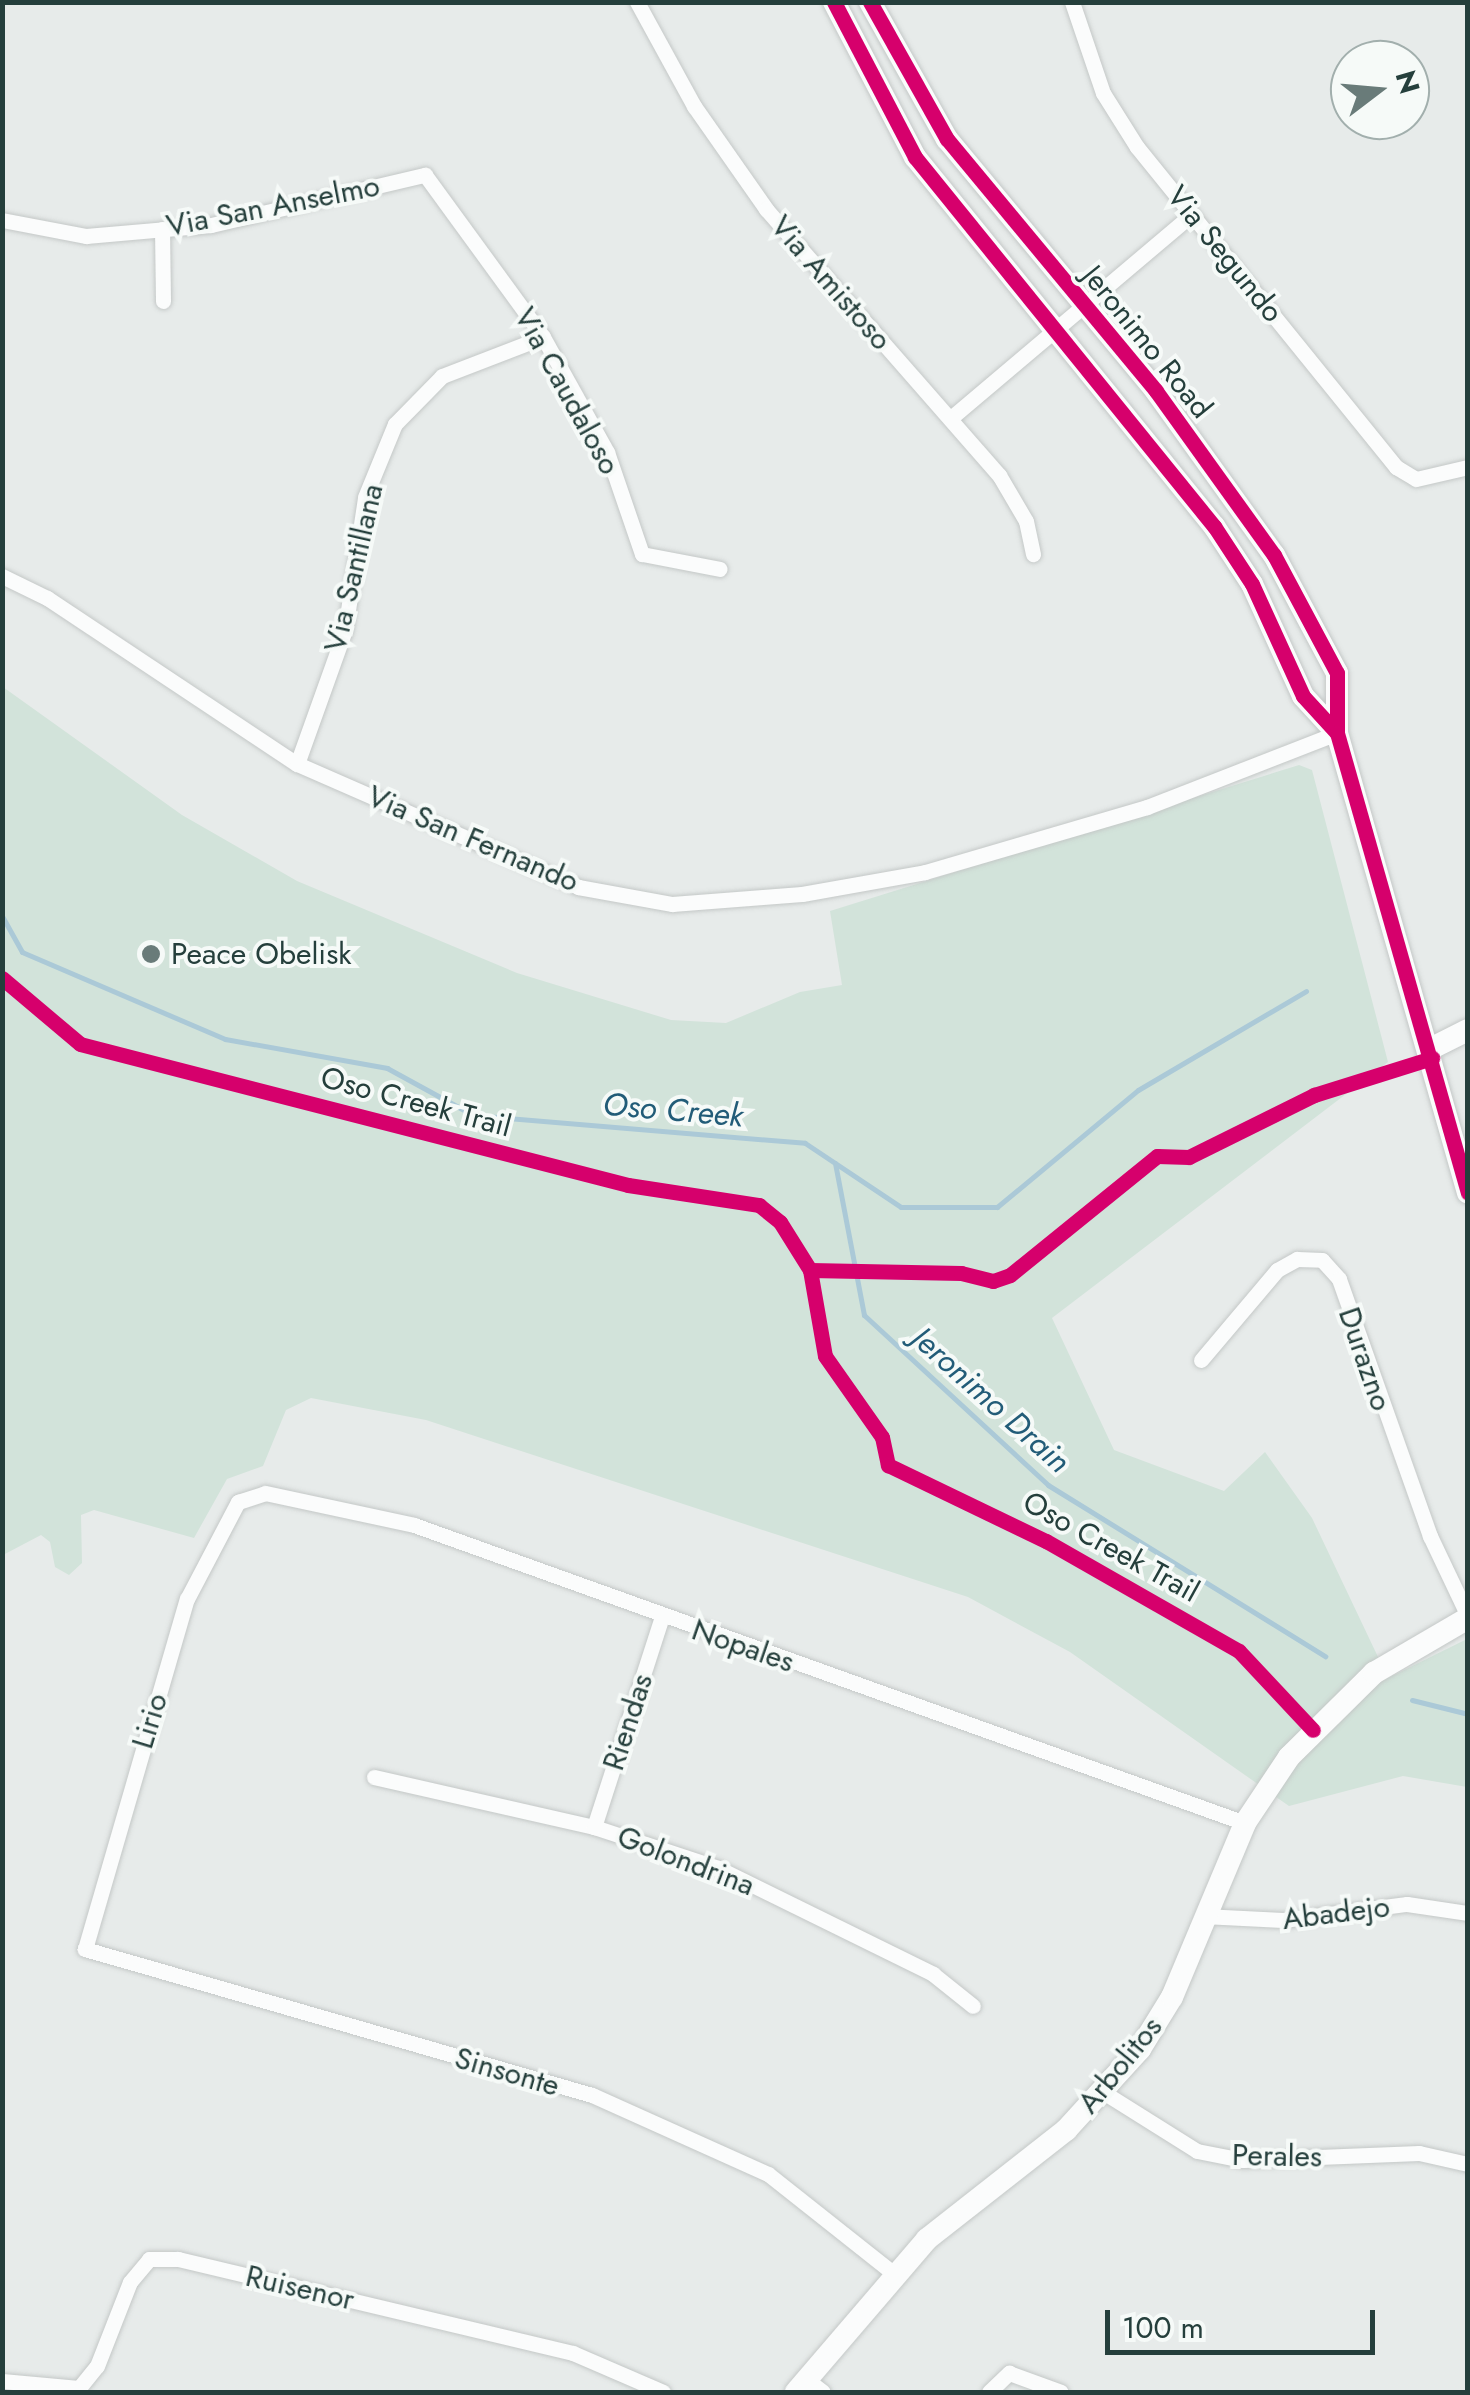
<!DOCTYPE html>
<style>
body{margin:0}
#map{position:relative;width:1470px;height:2395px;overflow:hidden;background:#e7ebea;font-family:Jost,sans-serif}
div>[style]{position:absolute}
.green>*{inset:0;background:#d2e3da}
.stream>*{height:5px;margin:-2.5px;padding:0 2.5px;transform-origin:2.5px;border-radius:2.5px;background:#abc9d7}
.roads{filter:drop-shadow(0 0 2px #c4c8c7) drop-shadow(0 0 2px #c4c8c7)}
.street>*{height:15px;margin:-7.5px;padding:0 7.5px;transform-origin:7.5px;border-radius:7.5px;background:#fbfcfc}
.secondary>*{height:22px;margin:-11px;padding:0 11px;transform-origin:11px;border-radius:11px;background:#fbfcfc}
.cycleway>*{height:15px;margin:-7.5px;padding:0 7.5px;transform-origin:7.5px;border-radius:7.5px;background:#d6006c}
.dots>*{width:28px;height:28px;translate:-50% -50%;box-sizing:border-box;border:5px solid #f6faf8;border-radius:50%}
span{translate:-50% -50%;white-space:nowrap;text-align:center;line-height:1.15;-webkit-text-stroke:8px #f6faf8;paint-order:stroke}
.street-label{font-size:30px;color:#253f3c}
.poi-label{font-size:30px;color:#253f3c}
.left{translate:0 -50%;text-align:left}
.water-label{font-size:32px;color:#225c78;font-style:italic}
.frame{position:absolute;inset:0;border:5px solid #253f3c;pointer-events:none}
.north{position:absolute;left:1330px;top:40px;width:100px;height:100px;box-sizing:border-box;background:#f6faf8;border:2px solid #a2afad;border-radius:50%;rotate:74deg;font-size:28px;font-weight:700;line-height:40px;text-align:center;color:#253f3c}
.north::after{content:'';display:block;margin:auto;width:35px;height:45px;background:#697b79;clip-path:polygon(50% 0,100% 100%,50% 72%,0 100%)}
.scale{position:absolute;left:1105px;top:2310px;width:270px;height:45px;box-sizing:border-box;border:5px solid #253f3c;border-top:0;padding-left:12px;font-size:30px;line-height:35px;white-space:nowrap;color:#253f3c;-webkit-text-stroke:8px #f6faf8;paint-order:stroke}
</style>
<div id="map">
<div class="green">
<div style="clip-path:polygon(3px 687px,182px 815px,297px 881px,517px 973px,671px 1020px,726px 1023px,800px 992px,842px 985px,830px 911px,1299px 765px,1312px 770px,1388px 1062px,1052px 1318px,1114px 1450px,1224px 1491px,1265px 1452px,1312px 1518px,1388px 1678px,1467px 1639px,1467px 1787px,1403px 1776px,1289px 1806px,1070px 1652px,968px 1597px,426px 1420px,311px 1398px,286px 1410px,263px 1466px,227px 1479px,194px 1538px,94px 1510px,81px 1515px,82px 1563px,69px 1575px,55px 1567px,50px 1542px,41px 1535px,3px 1555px)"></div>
</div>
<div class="stream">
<div style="left:2px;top:916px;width:41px;rotate:60.9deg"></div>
<div style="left:22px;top:952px;width:221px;rotate:23.2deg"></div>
<div style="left:225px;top:1039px;width:165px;rotate:10.1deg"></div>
<div style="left:387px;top:1068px;width:98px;rotate:28.7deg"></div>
<div style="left:473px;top:1115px;width:333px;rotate:4.8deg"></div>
<div style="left:805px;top:1143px;width:115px;rotate:33.7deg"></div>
<div style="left:901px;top:1207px;width:96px"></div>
<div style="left:997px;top:1207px;width:183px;rotate:-39.7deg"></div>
<div style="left:1138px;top:1090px;width:195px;rotate:-30.5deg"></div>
<div style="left:835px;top:1163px;width:155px;rotate:79.2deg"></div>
<div style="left:864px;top:1315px;width:251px;rotate:42.7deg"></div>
<div style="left:1048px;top:1485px;width:326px;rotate:31.7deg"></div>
<div style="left:1412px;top:1700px;width:58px;rotate:14deg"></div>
</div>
<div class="roads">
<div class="street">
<div style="left:637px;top:2px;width:119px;rotate:61.3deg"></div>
<div style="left:694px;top:106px;width:126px;rotate:55deg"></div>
<div style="left:766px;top:209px;width:354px;rotate:48.8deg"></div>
<div style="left:999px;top:475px;width:53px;rotate:59.6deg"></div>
<div style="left:1026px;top:521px;width:34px;rotate:78deg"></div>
<div style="left:1072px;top:2px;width:96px;rotate:71.2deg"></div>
<div style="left:1103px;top:93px;width:64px;rotate:57.8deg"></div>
<div style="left:1137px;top:147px;width:412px;rotate:51deg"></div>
<div style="left:1396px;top:467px;width:23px;rotate:31deg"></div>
<div style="left:1416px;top:479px;width:53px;rotate:-13deg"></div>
<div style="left:2px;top:220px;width:86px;rotate:10.8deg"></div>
<div style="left:86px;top:236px;width:125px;rotate:-5deg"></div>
<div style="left:211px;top:225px;width:220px;rotate:-13.2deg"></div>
<div style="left:425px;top:175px;width:200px;rotate:53.9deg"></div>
<div style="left:543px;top:337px;width:132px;rotate:60.9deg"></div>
<div style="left:607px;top:452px;width:108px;rotate:71.1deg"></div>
<div style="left:642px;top:554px;width:79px;rotate:10.9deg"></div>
<div style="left:162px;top:229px;width:72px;rotate:89.2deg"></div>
<div style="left:952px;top:417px;width:314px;rotate:-40.2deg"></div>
<div style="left:2px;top:576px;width:50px;rotate:26.1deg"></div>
<div style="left:47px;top:598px;width:300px;rotate:33.6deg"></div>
<div style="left:297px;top:764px;width:307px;rotate:23.6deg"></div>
<div style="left:578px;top:887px;width:96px;rotate:10.3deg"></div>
<div style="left:672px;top:904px;width:130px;rotate:-4.4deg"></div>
<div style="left:802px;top:894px;width:125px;rotate:-10.1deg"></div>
<div style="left:925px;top:872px;width:231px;rotate:-16.3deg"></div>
<div style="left:1147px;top:807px;width:204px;rotate:-21.3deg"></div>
<div style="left:297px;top:764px;width:142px;rotate:-70.3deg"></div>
<div style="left:345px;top:630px;width:134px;rotate:-81.4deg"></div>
<div style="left:365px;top:497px;width:79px;rotate:-67.7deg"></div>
<div style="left:395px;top:424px;width:67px;rotate:-45.6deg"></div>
<div style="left:442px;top:376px;width:108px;rotate:-21.1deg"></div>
<div style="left:1201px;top:1360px;width:118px;rotate:-49.8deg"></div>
<div style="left:1277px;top:1270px;width:23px;rotate:-29deg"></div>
<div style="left:1297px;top:1259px;width:25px;rotate:2deg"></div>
<div style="left:1322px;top:1260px;width:25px;rotate:48deg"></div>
<div style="left:1339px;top:1279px;width:273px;rotate:70.5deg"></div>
<div style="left:1430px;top:1536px;width:89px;rotate:64.6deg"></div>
<div style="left:374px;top:1777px;width:226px;rotate:12.8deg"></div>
<div style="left:594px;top:1827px;width:131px;rotate:18.3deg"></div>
<div style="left:718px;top:1868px;width:240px;rotate:26.2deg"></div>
<div style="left:933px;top:1974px;width:51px;rotate:38.7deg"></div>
<div style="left:594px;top:1827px;width:221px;rotate:-72.1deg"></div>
<div style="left:1203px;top:1916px;width:80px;rotate:2.9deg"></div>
<div style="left:1283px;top:1920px;width:125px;rotate:-7.4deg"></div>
<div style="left:1407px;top:1904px;width:62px;rotate:8.4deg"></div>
<div style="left:1103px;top:2092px;width:111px;rotate:32.1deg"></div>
<div style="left:1197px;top:2151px;width:47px;rotate:11.1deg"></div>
<div style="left:1243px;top:2160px;width:176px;rotate:-2.3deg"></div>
<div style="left:1419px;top:2153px;width:50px;rotate:12.7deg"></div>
<div style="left:893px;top:2273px;width:159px;rotate:-141.6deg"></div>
<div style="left:768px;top:2174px;width:193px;rotate:-155.8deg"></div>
<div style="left:592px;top:2095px;width:528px;rotate:-163.94deg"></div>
<div style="left:85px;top:1949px;width:365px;rotate:-73.8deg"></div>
<div style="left:187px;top:1599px;width:110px;rotate:-62.3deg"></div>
<div style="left:238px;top:1502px;width:28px;rotate:-18deg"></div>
<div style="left:265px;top:1493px;width:152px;rotate:12.1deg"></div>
<div style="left:414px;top:1525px;width:883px;rotate:19.73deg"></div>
<div style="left:806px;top:2379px;width:21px;rotate:37deg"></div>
<div style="left:2px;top:2381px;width:77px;rotate:5.2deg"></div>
<div style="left:79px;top:2388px;width:28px;rotate:-51deg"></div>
<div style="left:97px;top:2366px;width:90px;rotate:-68.6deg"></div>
<div style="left:130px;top:2282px;width:30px;rotate:-50deg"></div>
<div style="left:149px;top:2259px;width:29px"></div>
<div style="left:178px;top:2259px;width:406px;rotate:13.4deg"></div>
<div style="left:573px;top:2353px;width:98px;rotate:23.4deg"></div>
<div style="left:989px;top:2392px;width:28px;rotate:-44deg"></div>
<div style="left:1009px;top:2373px;width:55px;rotate:20.1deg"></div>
</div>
<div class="secondary">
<div style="left:834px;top:2px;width:175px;rotate:62.4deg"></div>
<div style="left:915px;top:157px;width:475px;rotate:51deg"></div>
<div style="left:1214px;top:526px;width:69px;rotate:56.8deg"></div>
<div style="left:1252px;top:584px;width:123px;rotate:65.5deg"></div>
<div style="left:1303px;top:696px;width:50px;rotate:47.4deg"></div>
<div style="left:870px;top:2px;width:157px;rotate:60.7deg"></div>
<div style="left:947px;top:139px;width:327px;rotate:50.3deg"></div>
<div style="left:1156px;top:391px;width:202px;rotate:54.3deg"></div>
<div style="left:1274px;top:555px;width:134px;rotate:61.9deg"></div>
<div style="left:1337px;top:673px;width:60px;rotate:90deg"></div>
<div style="left:1337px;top:733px;width:478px;rotate:74.1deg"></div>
<div style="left:1430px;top:1049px;width:42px;rotate:-26.6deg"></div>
<div style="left:796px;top:2392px;width:201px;rotate:-49.4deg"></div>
<div style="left:927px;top:2239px;width:177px;rotate:-38.1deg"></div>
<div style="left:1066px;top:2130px;width:110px;rotate:-47.6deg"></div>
<div style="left:1140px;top:2049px;width:61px;rotate:-58.4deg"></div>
<div style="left:1172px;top:1997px;width:189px;rotate:-67.2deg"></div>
<div style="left:1245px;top:1823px;width:79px;rotate:-56.3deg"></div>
<div style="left:1289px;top:1757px;width:120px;rotate:-44.7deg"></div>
<div style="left:1374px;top:1673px;width:109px;rotate:-30.3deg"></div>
</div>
</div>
<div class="cycleway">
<div style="left:834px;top:2px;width:175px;rotate:62.4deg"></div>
<div style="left:915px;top:157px;width:475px;rotate:51deg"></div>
<div style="left:1214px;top:526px;width:69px;rotate:56.8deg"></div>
<div style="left:1252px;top:584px;width:123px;rotate:65.5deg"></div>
<div style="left:1303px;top:696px;width:50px;rotate:47.4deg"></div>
<div style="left:870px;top:2px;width:157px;rotate:60.7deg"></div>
<div style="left:947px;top:139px;width:327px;rotate:50.3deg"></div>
<div style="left:1156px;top:391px;width:202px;rotate:54.3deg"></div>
<div style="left:1274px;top:555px;width:134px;rotate:61.9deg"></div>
<div style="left:1337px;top:673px;width:60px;rotate:90deg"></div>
<div style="left:1337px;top:733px;width:478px;rotate:74.1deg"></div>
<div style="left:2px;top:978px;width:102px;rotate:40.2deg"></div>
<div style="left:80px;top:1044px;width:566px;rotate:14.43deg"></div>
<div style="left:628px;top:1185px;width:133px;rotate:8.7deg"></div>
<div style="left:759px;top:1205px;width:27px;rotate:39deg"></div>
<div style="left:780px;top:1222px;width:57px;rotate:58deg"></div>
<div style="left:810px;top:1270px;width:151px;rotate:1.1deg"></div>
<div style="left:961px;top:1273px;width:33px;rotate:14deg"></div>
<div style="left:993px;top:1281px;width:18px;rotate:-19deg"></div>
<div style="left:1010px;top:1275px;width:189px;rotate:-39deg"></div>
<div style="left:1157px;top:1156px;width:32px;rotate:2deg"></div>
<div style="left:1189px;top:1157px;width:140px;rotate:-26.4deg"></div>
<div style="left:1314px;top:1095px;width:124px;rotate:-17.4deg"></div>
<div style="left:810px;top:1270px;width:87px;rotate:80.1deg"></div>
<div style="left:825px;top:1356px;width:99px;rotate:54.9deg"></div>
<div style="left:882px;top:1437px;width:29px;rotate:78deg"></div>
<div style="left:888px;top:1465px;width:175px;rotate:25.7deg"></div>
<div style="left:1046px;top:1541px;width:222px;rotate:29.7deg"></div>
<div style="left:1239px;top:1651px;width:108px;rotate:46.9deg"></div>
</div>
<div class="dots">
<div style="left:151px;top:954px;background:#697b79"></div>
</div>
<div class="street-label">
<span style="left:273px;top:206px;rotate:-11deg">Via San Anselmo</span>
<span style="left:1225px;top:254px;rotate:51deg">Via Segundo</span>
<span style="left:831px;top:283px;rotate:49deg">Via Amistoso</span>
<span style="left:1147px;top:342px;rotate:51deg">Jeronimo Road</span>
<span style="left:567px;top:391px;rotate:61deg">Via Caudaloso</span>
<span style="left:354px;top:568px;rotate:-77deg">Via Santillana</span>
<span style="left:473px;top:839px;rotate:23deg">Via San Fernando</span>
<span style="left:416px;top:1102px;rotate:15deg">Oso Creek Trail</span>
<span style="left:1365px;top:1359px;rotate:71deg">Durazno</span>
<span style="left:1111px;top:1547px;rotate:29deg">Oso Creek Trail</span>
<span style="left:743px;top:1646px;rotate:19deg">Nopales</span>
<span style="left:150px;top:1721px;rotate:-73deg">Lirio</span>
<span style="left:628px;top:1722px;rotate:-72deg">Riendas</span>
<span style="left:686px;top:1861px;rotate:21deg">Golondrina</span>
<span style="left:1336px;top:1913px;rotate:-7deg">Abadejo</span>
<span style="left:1120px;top:2065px;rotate:-51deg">Arbolitos</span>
<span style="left:507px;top:2072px;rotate:16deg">Sinsonte</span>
<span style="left:1277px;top:2156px;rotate:1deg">Perales</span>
<span style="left:300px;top:2288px;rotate:13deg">Ruisenor</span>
</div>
<div class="poi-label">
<span class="left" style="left:171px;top:954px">Peace Obelisk</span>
</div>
<div class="water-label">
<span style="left:673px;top:1110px;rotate:5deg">Oso Creek</span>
<span style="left:991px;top:1400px;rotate:42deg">Jeronimo Drain</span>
</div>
<div class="frame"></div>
<div class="north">N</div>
<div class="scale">100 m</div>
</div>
